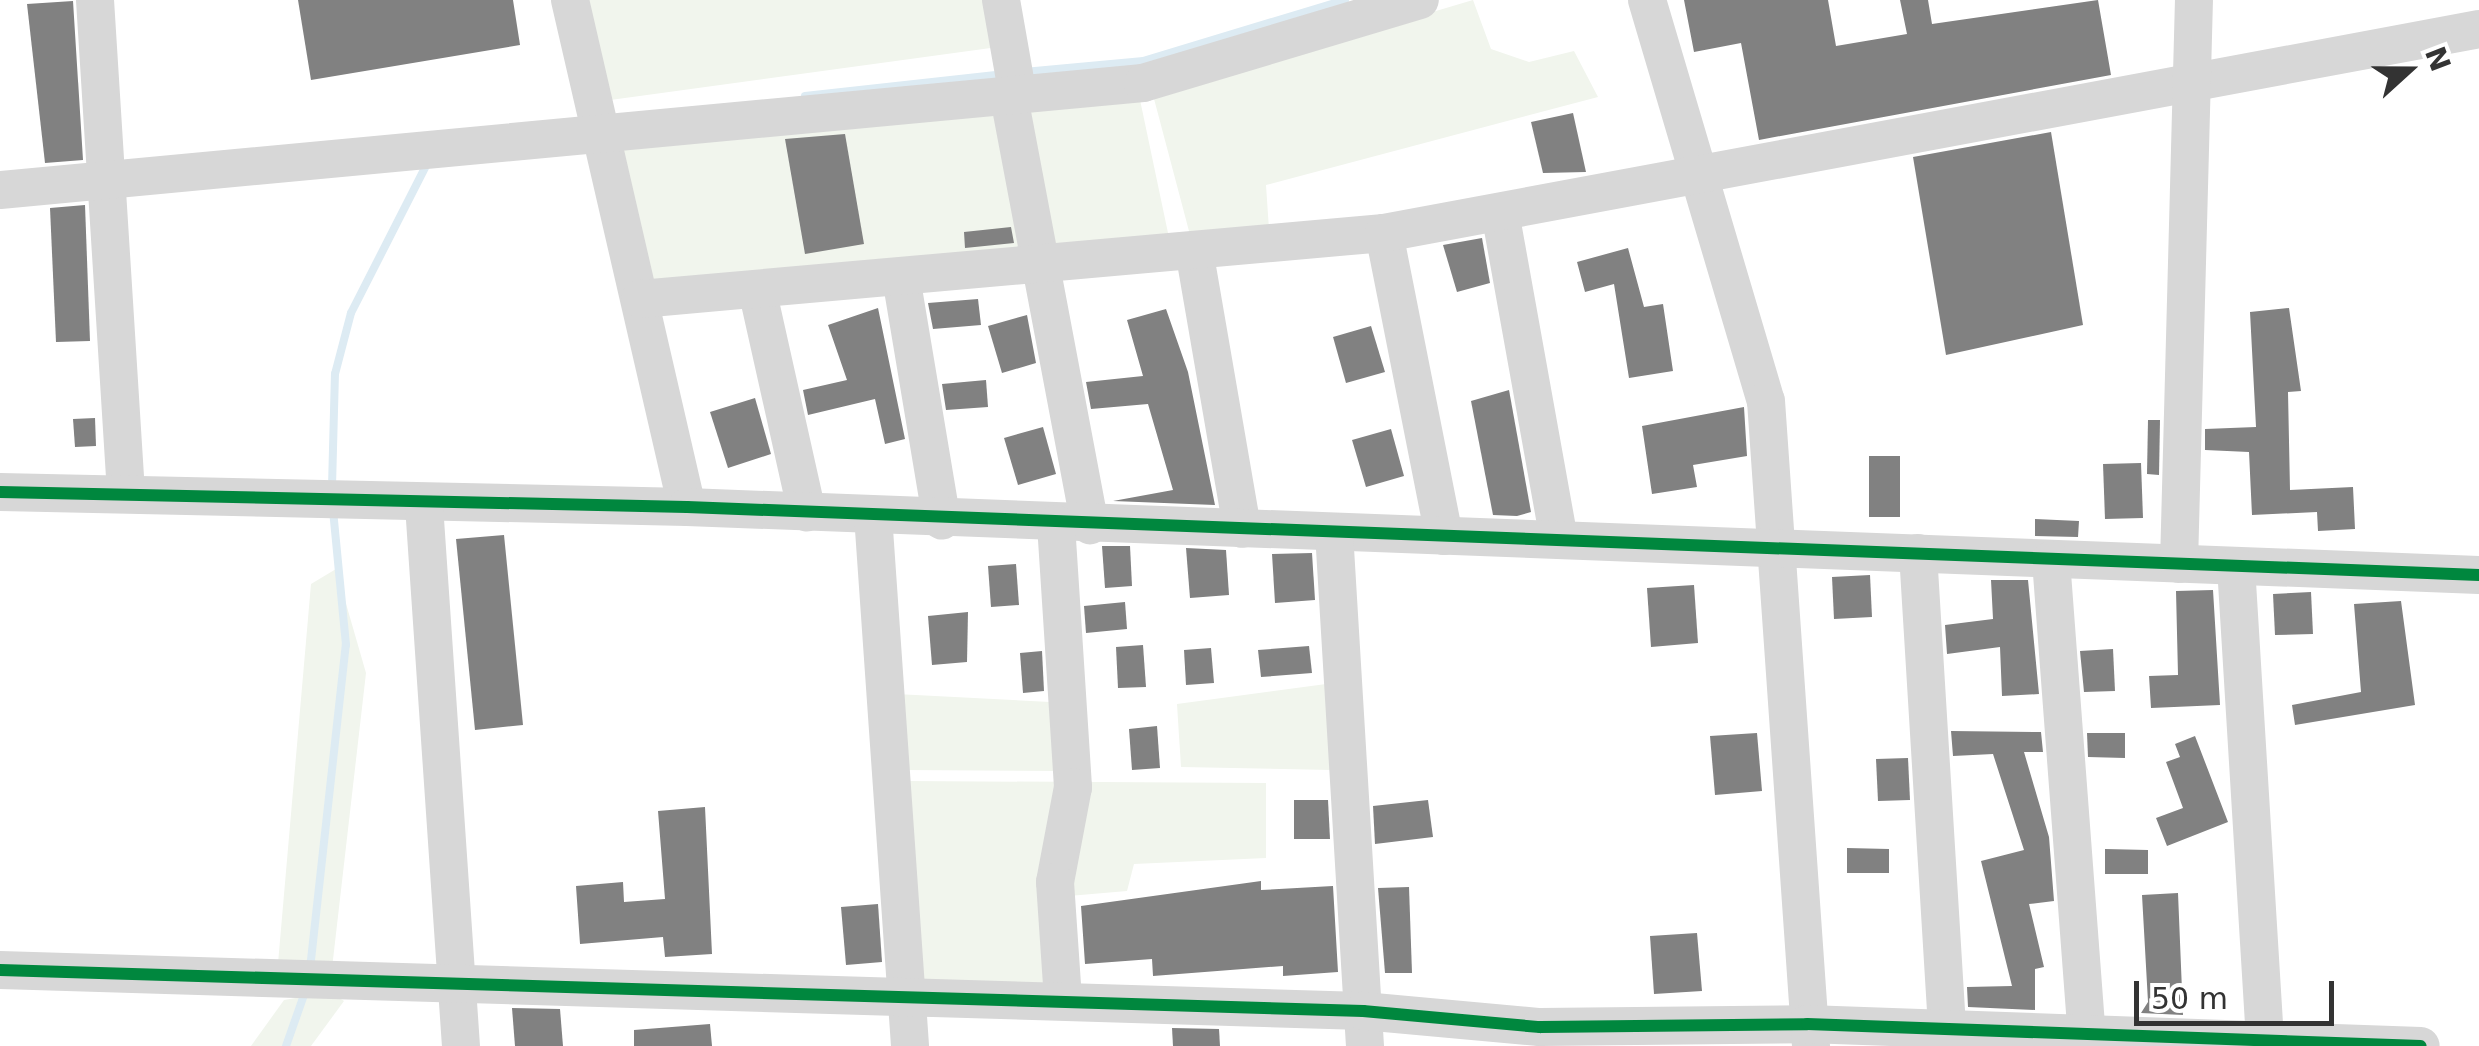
<!DOCTYPE html>
<style>
body{margin:0}
#map{position:relative;width:2479px;height:1046px;overflow:hidden;background:#fff;font-family:"DejaVu Sans",sans-serif}
div>[style]{position:absolute}
.green>*{inset:0;background:#f1f5ed}
.stream>*{height:8px;margin:-4px;padding:0 4px;transform-origin:4px;border-radius:4px;background:#ddebf3}
.building>*{inset:0;background:#818181}
.minor>*{height:38px;margin:-19px;padding:0 19px;transform-origin:19px;border-radius:19px;background:#d7d7d7}
.cycleway>*{height:12px;margin:-6px;padding:0 6px;transform-origin:6px;border-radius:6px;background:#00873e}
span{translate:-50% -50%;white-space:nowrap;text-align:center;line-height:1.15;-webkit-text-stroke:10px #fff;paint-order:stroke}
.north{position:absolute;left:2359px;top:20px;width:100px;height:100px;-webkit-text-stroke:8px #fff;paint-order:stroke;rotate:69deg;font-size:28px;font-weight:700;line-height:40px;text-align:center;color:#333}
.north::after{content:'';display:block;margin:auto;width:35px;height:45px;background:#333;clip-path:polygon(50% 0,100% 100%,50% 72%,0 100%)}
.scale{position:absolute;left:2134px;top:981px;width:200px;height:45px;box-sizing:border-box;border:5px solid #333;border-top:0;padding-left:12px;font-size:30px;line-height:35px;white-space:nowrap;color:#333;-webkit-text-stroke:8px #fff;paint-order:stroke}
</style>
<div id="map">
<div class="green">
<div style="clip-path:polygon(580px 0,992px 0,998px 47px,603px 101px)"></div>
<div style="clip-path:polygon(1473px 0,1491px 49px,1529px 62px,1574px 51px,1598px 97px,1266px 185px,1270px 244px,1194px 250px,1153px 95px)"></div>
<div style="clip-path:polygon(1139px 95px,1172px 252px,640px 299px,613px 139px)"></div>
<div style="clip-path:polygon(336px 569px,366px 673px,331px 977px,277px 975px,311px 584px)"></div>
<div style="clip-path:polygon(1326px 684px,1332px 770px,1181px 767px,1177px 704px)"></div>
<div style="clip-path:polygon(896px 694px,1050px 702px,1057px 771px,900px 770px)"></div>
<div style="clip-path:polygon(904px 781px,1266px 783px,1266px 858px,1134px 864px,1127px 891px,1057px 897px,1063px 1000px,916px 995px)"></div>
<div style="clip-path:polygon(330px 992px,344px 1001px,311px 1046px,251px 1046px,284px 1000px)"></div>
</div>
<div class="stream">
<div style="left:1024px;top:72px;width:120px;rotate:-5.3deg"></div>
<div style="left:1143px;top:61px;width:211px;rotate:-16.8deg"></div>
<div style="left:805px;top:96px;width:201px;rotate:-6.3deg"></div>
<div style="left:332px;top:487px;width:113px;rotate:-88.5deg"></div>
<div style="left:335px;top:374px;width:63px;rotate:-75.3deg"></div>
<div style="left:351px;top:313px;width:169px;rotate:-63deg"></div>
<div style="left:310px;top:969px;width:326px;rotate:-83.7deg"></div>
<div style="left:346px;top:645px;width:135px;rotate:-95.5deg"></div>
<div style="left:286px;top:1046px;width:57px;rotate:-70.6deg"></div>
</div>
<div class="building">
<div style="clip-path:polygon(298px 0,513px 0,520px 45px,311px 80px)"></div>
<div style="clip-path:polygon(1684px 0,1828px 0,1836px 46px,1907px 34px,1900px 0,1928px 0,1932px 24px,2098px 0,2111px 75px,1759px 140px,1741px 43px,1694px 52px)"></div>
<div style="clip-path:polygon(73px 1px,83px 160px,45px 163px,27px 4px)"></div>
<div style="clip-path:polygon(1573px 113px,1586px 172px,1543px 173px,1531px 122px)"></div>
<div style="clip-path:polygon(2051px 132px,2083px 325px,1946px 355px,1913px 157px)"></div>
<div style="clip-path:polygon(845px 134px,864px 244px,805px 254px,785px 139px)"></div>
<div style="clip-path:polygon(85px 205px,90px 341px,56px 342px,50px 208px)"></div>
<div style="clip-path:polygon(1011px 227px,1014px 243px,965px 248px,964px 232px)"></div>
<div style="clip-path:polygon(1482px 238px,1490px 283px,1457px 292px,1443px 245px)"></div>
<div style="clip-path:polygon(1628px 248px,1644px 307px,1663px 304px,1673px 371px,1629px 378px,1614px 284px,1585px 292px,1577px 262px)"></div>
<div style="clip-path:polygon(978px 299px,981px 325px,933px 329px,928px 303px)"></div>
<div style="clip-path:polygon(878px 308px,905px 439px,885px 444px,875px 399px,808px 415px,803px 390px,847px 380px,828px 325px)"></div>
<div style="clip-path:polygon(2289px 308px,2301px 391px,2288px 392px,2290px 490px,2353px 487px,2355px 529px,2318px 531px,2317px 512px,2252px 515px,2249px 452px,2205px 450px,2205px 429px,2256px 427px,2250px 312px)"></div>
<div style="clip-path:polygon(1166px 309px,1188px 372px,1215px 505px,1113px 501px,1173px 490px,1148px 404px,1091px 409px,1086px 382px,1143px 376px,1127px 320px)"></div>
<div style="clip-path:polygon(1027px 315px,1036px 363px,1002px 373px,988px 326px)"></div>
<div style="clip-path:polygon(1371px 326px,1385px 372px,1346px 383px,1333px 337px)"></div>
<div style="clip-path:polygon(986px 380px,988px 407px,946px 410px,942px 384px)"></div>
<div style="clip-path:polygon(1509px 390px,1531px 512px,1517px 516px,1493px 515px,1471px 401px)"></div>
<div style="clip-path:polygon(755px 398px,771px 454px,728px 468px,710px 412px)"></div>
<div style="clip-path:polygon(1744px 407px,1747px 456px,1693px 465px,1697px 487px,1652px 494px,1642px 426px)"></div>
<div style="clip-path:polygon(95px 418px,96px 446px,75px 447px,73px 419px)"></div>
<div style="clip-path:polygon(2148px 420px,2160px 420px,2159px 475px,2147px 474px)"></div>
<div style="clip-path:polygon(1043px 427px,1056px 474px,1018px 485px,1004px 438px)"></div>
<div style="clip-path:polygon(1391px 429px,1404px 476px,1366px 487px,1352px 440px)"></div>
<div style="clip-path:polygon(1869px 456px,1900px 456px,1900px 517px,1869px 517px)"></div>
<div style="clip-path:polygon(2141px 463px,2143px 518px,2105px 519px,2103px 464px)"></div>
<div style="clip-path:polygon(2035px 519px,2079px 521px,2078px 537px,2035px 536px)"></div>
<div style="clip-path:polygon(504px 535px,523px 725px,475px 730px,456px 539px)"></div>
<div style="clip-path:polygon(1102px 546px,1130px 546px,1132px 586px,1105px 588px)"></div>
<div style="clip-path:polygon(1186px 548px,1226px 550px,1229px 595px,1190px 598px)"></div>
<div style="clip-path:polygon(1312px 553px,1315px 600px,1275px 603px,1272px 554px)"></div>
<div style="clip-path:polygon(1016px 564px,1019px 605px,991px 607px,988px 566px)"></div>
<div style="clip-path:polygon(1870px 575px,1872px 617px,1834px 619px,1832px 577px)"></div>
<div style="clip-path:polygon(1991px 580px,2028px 580px,2039px 694px,2002px 696px,2000px 647px,1947px 654px,1945px 625px,1993px 619px)"></div>
<div style="clip-path:polygon(1694px 585px,1698px 643px,1651px 647px,1647px 588px)"></div>
<div style="clip-path:polygon(2213px 590px,2220px 705px,2151px 708px,2149px 676px,2178px 675px,2176px 591px)"></div>
<div style="clip-path:polygon(2311px 592px,2313px 634px,2275px 635px,2273px 594px)"></div>
<div style="clip-path:polygon(2401px 601px,2415px 705px,2295px 725px,2292px 705px,2361px 692px,2354px 604px)"></div>
<div style="clip-path:polygon(1125px 602px,1127px 629px,1086px 633px,1084px 606px)"></div>
<div style="clip-path:polygon(968px 612px,967px 662px,932px 665px,928px 616px)"></div>
<div style="clip-path:polygon(1143px 645px,1146px 687px,1118px 688px,1116px 647px)"></div>
<div style="clip-path:polygon(1309px 646px,1312px 673px,1261px 677px,1258px 650px)"></div>
<div style="clip-path:polygon(1211px 648px,1214px 683px,1186px 685px,1184px 650px)"></div>
<div style="clip-path:polygon(2113px 649px,2115px 691px,2084px 692px,2080px 651px)"></div>
<div style="clip-path:polygon(1042px 651px,1044px 691px,1023px 693px,1020px 653px)"></div>
<div style="clip-path:polygon(1157px 726px,1160px 768px,1132px 770px,1129px 729px)"></div>
<div style="clip-path:polygon(1951px 731px,2041px 732px,2043px 752px,2024px 752px,2049px 837px,2054px 901px,2029px 904px,2044px 967px,2035px 969px,2035px 1010px,1968px 1007px,1967px 987px,2012px 986px,1981px 861px,2024px 850px,1993px 754px,1953px 756px)"></div>
<div style="clip-path:polygon(1757px 733px,1762px 791px,1715px 795px,1710px 736px)"></div>
<div style="clip-path:polygon(2087px 733px,2125px 733px,2125px 758px,2088px 757px)"></div>
<div style="clip-path:polygon(2195px 736px,2228px 822px,2167px 846px,2156px 818px,2183px 808px,2166px 762px,2180px 757px,2175px 744px)"></div>
<div style="clip-path:polygon(1908px 758px,1910px 800px,1878px 801px,1876px 759px)"></div>
<div style="clip-path:polygon(1294px 800px,1328px 800px,1330px 839px,1294px 839px)"></div>
<div style="clip-path:polygon(1428px 800px,1433px 837px,1375px 844px,1373px 806px)"></div>
<div style="clip-path:polygon(705px 807px,712px 954px,665px 957px,663px 937px,580px 944px,576px 886px,623px 882px,624px 902px,665px 899px,658px 811px)"></div>
<div style="clip-path:polygon(1847px 848px,1889px 849px,1889px 873px,1847px 873px)"></div>
<div style="clip-path:polygon(2105px 849px,2148px 850px,2148px 874px,2105px 874px)"></div>
<div style="clip-path:polygon(1261px 881px,1261px 890px,1333px 886px,1338px 972px,1283px 976px,1283px 966px,1153px 976px,1152px 959px,1085px 964px,1081px 906px)"></div>
<div style="clip-path:polygon(1409px 887px,1412px 973px,1385px 973px,1378px 888px)"></div>
<div style="clip-path:polygon(2178px 893px,2183px 1015px,2141px 1013px,2148px 1002px,2142px 895px)"></div>
<div style="clip-path:polygon(878px 904px,882px 962px,846px 965px,841px 907px)"></div>
<div style="clip-path:polygon(1697px 933px,1702px 991px,1654px 994px,1650px 936px)"></div>
<div style="clip-path:polygon(512px 1008px,560px 1009px,563px 1046px,515px 1046px)"></div>
<div style="clip-path:polygon(710px 1024px,712px 1046px,634px 1046px,634px 1030px)"></div>
<div style="clip-path:polygon(1172px 1028px,1219px 1029px,1220px 1046px,1173px 1046px)"></div>
</div>
<div class="minor">
<div style="left:95px;top:0;width:492px;rotate:86.4deg"></div>
<div style="left:570px;top:0;width:520px;rotate:77.01deg"></div>
<div style="left:1001px;top:0;width:97px;rotate:80deg"></div>
<div style="left:1647px;top:0;width:418px;rotate:73.5deg"></div>
<div style="left:1766px;top:401px;width:647px;rotate:86.01deg"></div>
<div style="left:1009px;top:97px;width:436px;rotate:79.3deg"></div>
<div style="left:0;top:190px;width:1148px;rotate:-5.35deg"></div>
<div style="left:1143px;top:83px;width:289px;rotate:-16.7deg"></div>
<div style="left:1500px;top:212px;width:333px;rotate:79.8deg"></div>
<div style="left:1384px;top:233px;width:309px;rotate:78.8deg"></div>
<div style="left:1194px;top:250px;width:283px;rotate:80.2deg"></div>
<div style="left:901px;top:277px;width:247px;rotate:80.5deg"></div>
<div style="left:757px;top:289px;width:229px;rotate:77.4deg"></div>
<div style="left:640px;top:299px;width:747px;rotate:-5.07deg"></div>
<div style="left:1384px;top:233px;width:1114px;rotate:-10.55deg"></div>
<div style="left:0;top:492px;width:687px;rotate:1.25deg"></div>
<div style="left:687px;top:507px;width:1793px;rotate:2.17deg"></div>
<div style="left:424px;top:505px;width:542px;rotate:86.09deg"></div>
<div style="left:873px;top:515px;width:532px;rotate:86.01deg"></div>
<div style="left:1056px;top:524px;width:264px;rotate:86.3deg"></div>
<div style="left:1073px;top:787px;width:97px;rotate:100.7deg"></div>
<div style="left:1055px;top:882px;width:118px;rotate:86.1deg"></div>
<div style="left:1334px;top:532px;width:515px;rotate:86.55deg"></div>
<div style="left:1918px;top:553px;width:478px;rotate:86.5deg"></div>
<div style="left:2051px;top:560px;width:480px;rotate:85.7deg"></div>
<div style="left:2179px;top:564px;width:564px;rotate:-88.48deg"></div>
<div style="left:2236px;top:566px;width:481px;rotate:86.5deg"></div>
<div style="left:0;top:970px;width:1364px;rotate:1.72deg"></div>
<div style="left:1363px;top:1011px;width:178px;rotate:5.2deg"></div>
<div style="left:1540px;top:1027px;width:267px;rotate:-0.6deg"></div>
<div style="left:1807px;top:1024px;width:614px;rotate:2.05deg"></div>
</div>
<div class="cycleway">
<div style="left:0;top:492px;width:687px;rotate:1.25deg"></div>
<div style="left:687px;top:507px;width:1793px;rotate:2.17deg"></div>
<div style="left:0;top:970px;width:1364px;rotate:1.72deg"></div>
<div style="left:1363px;top:1011px;width:178px;rotate:5.2deg"></div>
<div style="left:1540px;top:1027px;width:267px;rotate:-0.6deg"></div>
<div style="left:1807px;top:1024px;width:614px;rotate:2.05deg"></div>
</div>
<div class="north">N</div>
<div class="scale">50 m</div>
</div>
